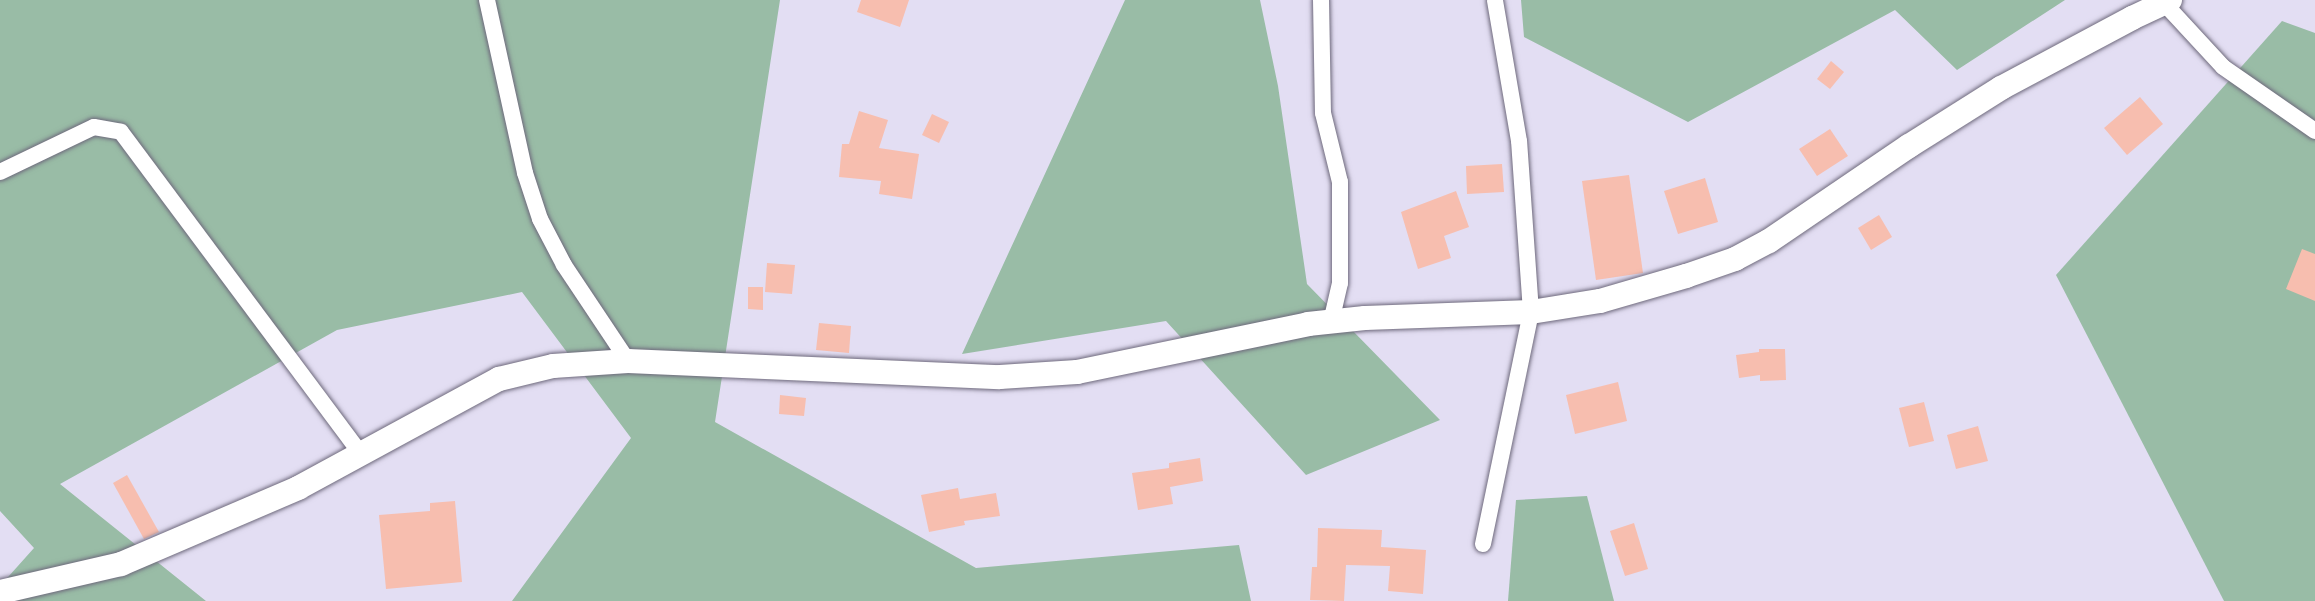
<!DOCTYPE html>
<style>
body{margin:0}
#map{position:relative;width:2315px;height:601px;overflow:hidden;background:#e3def3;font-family:Inter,sans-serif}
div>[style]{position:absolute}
.green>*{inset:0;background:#99bca6}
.building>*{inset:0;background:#f7beaf}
.roads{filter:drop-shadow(0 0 2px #6e697c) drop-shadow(0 0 2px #6e697c)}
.street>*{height:16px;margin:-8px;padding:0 8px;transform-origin:8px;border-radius:8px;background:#fff}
.secondary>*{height:24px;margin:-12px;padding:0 12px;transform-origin:12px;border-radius:12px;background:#fff}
span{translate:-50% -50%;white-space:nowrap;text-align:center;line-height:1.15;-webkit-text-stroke:4.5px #f0ecfd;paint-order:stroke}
</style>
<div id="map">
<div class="green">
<div style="clip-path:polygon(0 0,780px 0,715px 422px,976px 568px,1239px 545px,1251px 601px,512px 601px,631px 438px,522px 292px,337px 330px,60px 484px,206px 601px,0 601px,0 586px,34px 548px,0 511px)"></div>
<div style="clip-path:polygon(1125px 0,1260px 0,1278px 86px,1307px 284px,1440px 420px,1306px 475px,1166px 321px,962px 354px)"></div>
<div style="clip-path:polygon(1521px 0,2065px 0,1957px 70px,1895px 10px,1688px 122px,1524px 37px)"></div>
<div style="clip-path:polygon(2282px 21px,2315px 33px,2315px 601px,2224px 601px,2056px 275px)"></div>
<div style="clip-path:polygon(1587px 496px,1614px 601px,1508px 601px,1516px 500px)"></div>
</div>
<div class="building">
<div style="clip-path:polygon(861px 0,909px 0,900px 27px,857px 12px)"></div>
<div style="clip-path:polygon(1831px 61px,1844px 72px,1830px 89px,1817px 79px)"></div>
<div style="clip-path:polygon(2140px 97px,2163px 124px,2127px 155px,2104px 128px)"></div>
<div style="clip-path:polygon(859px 111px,888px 120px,879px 148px,919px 154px,912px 199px,879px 194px,881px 181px,839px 177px,842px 144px,849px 144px)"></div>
<div style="clip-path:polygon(932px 114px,949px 122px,939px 143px,922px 135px)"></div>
<div style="clip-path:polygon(1830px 129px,1848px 156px,1817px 176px,1799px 149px)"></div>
<div style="clip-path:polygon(1502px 164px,1504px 192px,1467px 194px,1466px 166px)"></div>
<div style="clip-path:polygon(1629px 175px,1643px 273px,1596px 280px,1582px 181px)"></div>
<div style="clip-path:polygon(1705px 178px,1718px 222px,1678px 234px,1664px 191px)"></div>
<div style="clip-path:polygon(1456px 191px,1469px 227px,1444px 236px,1451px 258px,1418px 269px,1401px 212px)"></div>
<div style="clip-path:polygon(1879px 215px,1892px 237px,1871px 250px,1858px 228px)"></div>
<div style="clip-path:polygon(2302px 249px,2315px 254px,2315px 301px,2286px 289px)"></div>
<div style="clip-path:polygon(767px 263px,795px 265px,792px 294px,765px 292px)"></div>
<div style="clip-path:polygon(748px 287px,763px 287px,763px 310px,748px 309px)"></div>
<div style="clip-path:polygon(819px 323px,851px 326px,849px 353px,816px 350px)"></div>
<div style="clip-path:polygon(1759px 349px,1785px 349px,1786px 380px,1760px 381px,1760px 375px,1739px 378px,1736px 355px,1759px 352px)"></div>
<div style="clip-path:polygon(1618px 382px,1627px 421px,1575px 434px,1566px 395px)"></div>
<div style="clip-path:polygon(780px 395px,806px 398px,804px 416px,779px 414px)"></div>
<div style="clip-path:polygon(1924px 402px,1934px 441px,1909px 447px,1899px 408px)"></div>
<div style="clip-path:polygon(1978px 426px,1988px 461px,1956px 469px,1947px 435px)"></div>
<div style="clip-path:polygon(1200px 458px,1203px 481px,1170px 487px,1173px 504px,1138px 510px,1132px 473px,1169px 468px,1169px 463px)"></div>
<div style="clip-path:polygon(127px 475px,159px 532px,144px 539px,113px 483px)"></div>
<div style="clip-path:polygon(958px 488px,960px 499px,996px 493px,1000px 516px,964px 521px,965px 525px,929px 532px,921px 495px)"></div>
<div style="clip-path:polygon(455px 501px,462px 582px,386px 589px,379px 515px,430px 511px,430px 503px)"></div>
<div style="clip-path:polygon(1634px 523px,1648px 569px,1625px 576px,1610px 531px)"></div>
<div style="clip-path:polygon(1318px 528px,1382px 530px,1381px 547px,1426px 550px,1423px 594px,1388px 591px,1390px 566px,1346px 565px,1344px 601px,1310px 600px,1312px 567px,1317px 567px)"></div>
</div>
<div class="roads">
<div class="street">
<div style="left:487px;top:0;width:177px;rotate:77.6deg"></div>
<div style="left:525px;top:173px;width:48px;rotate:71.9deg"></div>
<div style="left:540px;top:219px;width:52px;rotate:62.4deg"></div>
<div style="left:564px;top:265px;width:115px;rotate:56.3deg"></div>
<div style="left:1321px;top:0;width:113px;rotate:89deg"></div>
<div style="left:1323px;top:113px;width:71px;rotate:76.2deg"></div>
<div style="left:1340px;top:182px;width:101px;rotate:90deg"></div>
<div style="left:1340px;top:283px;width:40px;rotate:103deg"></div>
<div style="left:2164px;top:3px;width:87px;rotate:47.3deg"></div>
<div style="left:2223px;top:67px;width:112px;rotate:34.8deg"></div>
<div style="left:0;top:172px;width:104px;rotate:-25.6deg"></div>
<div style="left:94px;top:127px;width:27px;rotate:10deg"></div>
<div style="left:121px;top:132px;width:402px;rotate:53.3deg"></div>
<div style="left:1483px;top:544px;width:237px;rotate:-78.3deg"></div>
<div style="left:1531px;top:312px;width:171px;rotate:-94deg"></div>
<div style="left:1519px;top:141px;width:143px;rotate:-99.7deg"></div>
</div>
<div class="secondary">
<div style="left:0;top:592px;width:124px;rotate:-13deg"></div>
<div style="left:121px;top:564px;width:193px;rotate:-23.2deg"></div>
<div style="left:298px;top:488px;width:229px;rotate:-28.5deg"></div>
<div style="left:499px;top:379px;width:56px;rotate:-13.5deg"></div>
<div style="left:553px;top:366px;width:75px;rotate:-3.8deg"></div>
<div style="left:628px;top:361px;width:372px;rotate:2.5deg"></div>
<div style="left:1000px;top:377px;width:77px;rotate:-3.7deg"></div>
<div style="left:1077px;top:372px;width:236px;rotate:-11.7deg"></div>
<div style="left:1308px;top:324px;width:57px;rotate:-6deg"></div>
<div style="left:1365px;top:318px;width:166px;rotate:-2.1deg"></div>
<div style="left:1531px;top:312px;width:70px;rotate:-9.1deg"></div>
<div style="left:1600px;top:301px;width:90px;rotate:-16.2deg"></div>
<div style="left:1686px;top:276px;width:52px;rotate:-19.1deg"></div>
<div style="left:1735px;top:259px;width:38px;rotate:-28deg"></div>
<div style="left:1769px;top:241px;width:169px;rotate:-34.2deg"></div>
<div style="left:1909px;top:146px;width:109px;rotate:-32.2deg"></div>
<div style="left:2001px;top:88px;width:149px;rotate:-28.1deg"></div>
<div style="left:2132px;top:18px;width:42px;rotate:-25.3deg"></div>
</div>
</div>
</div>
